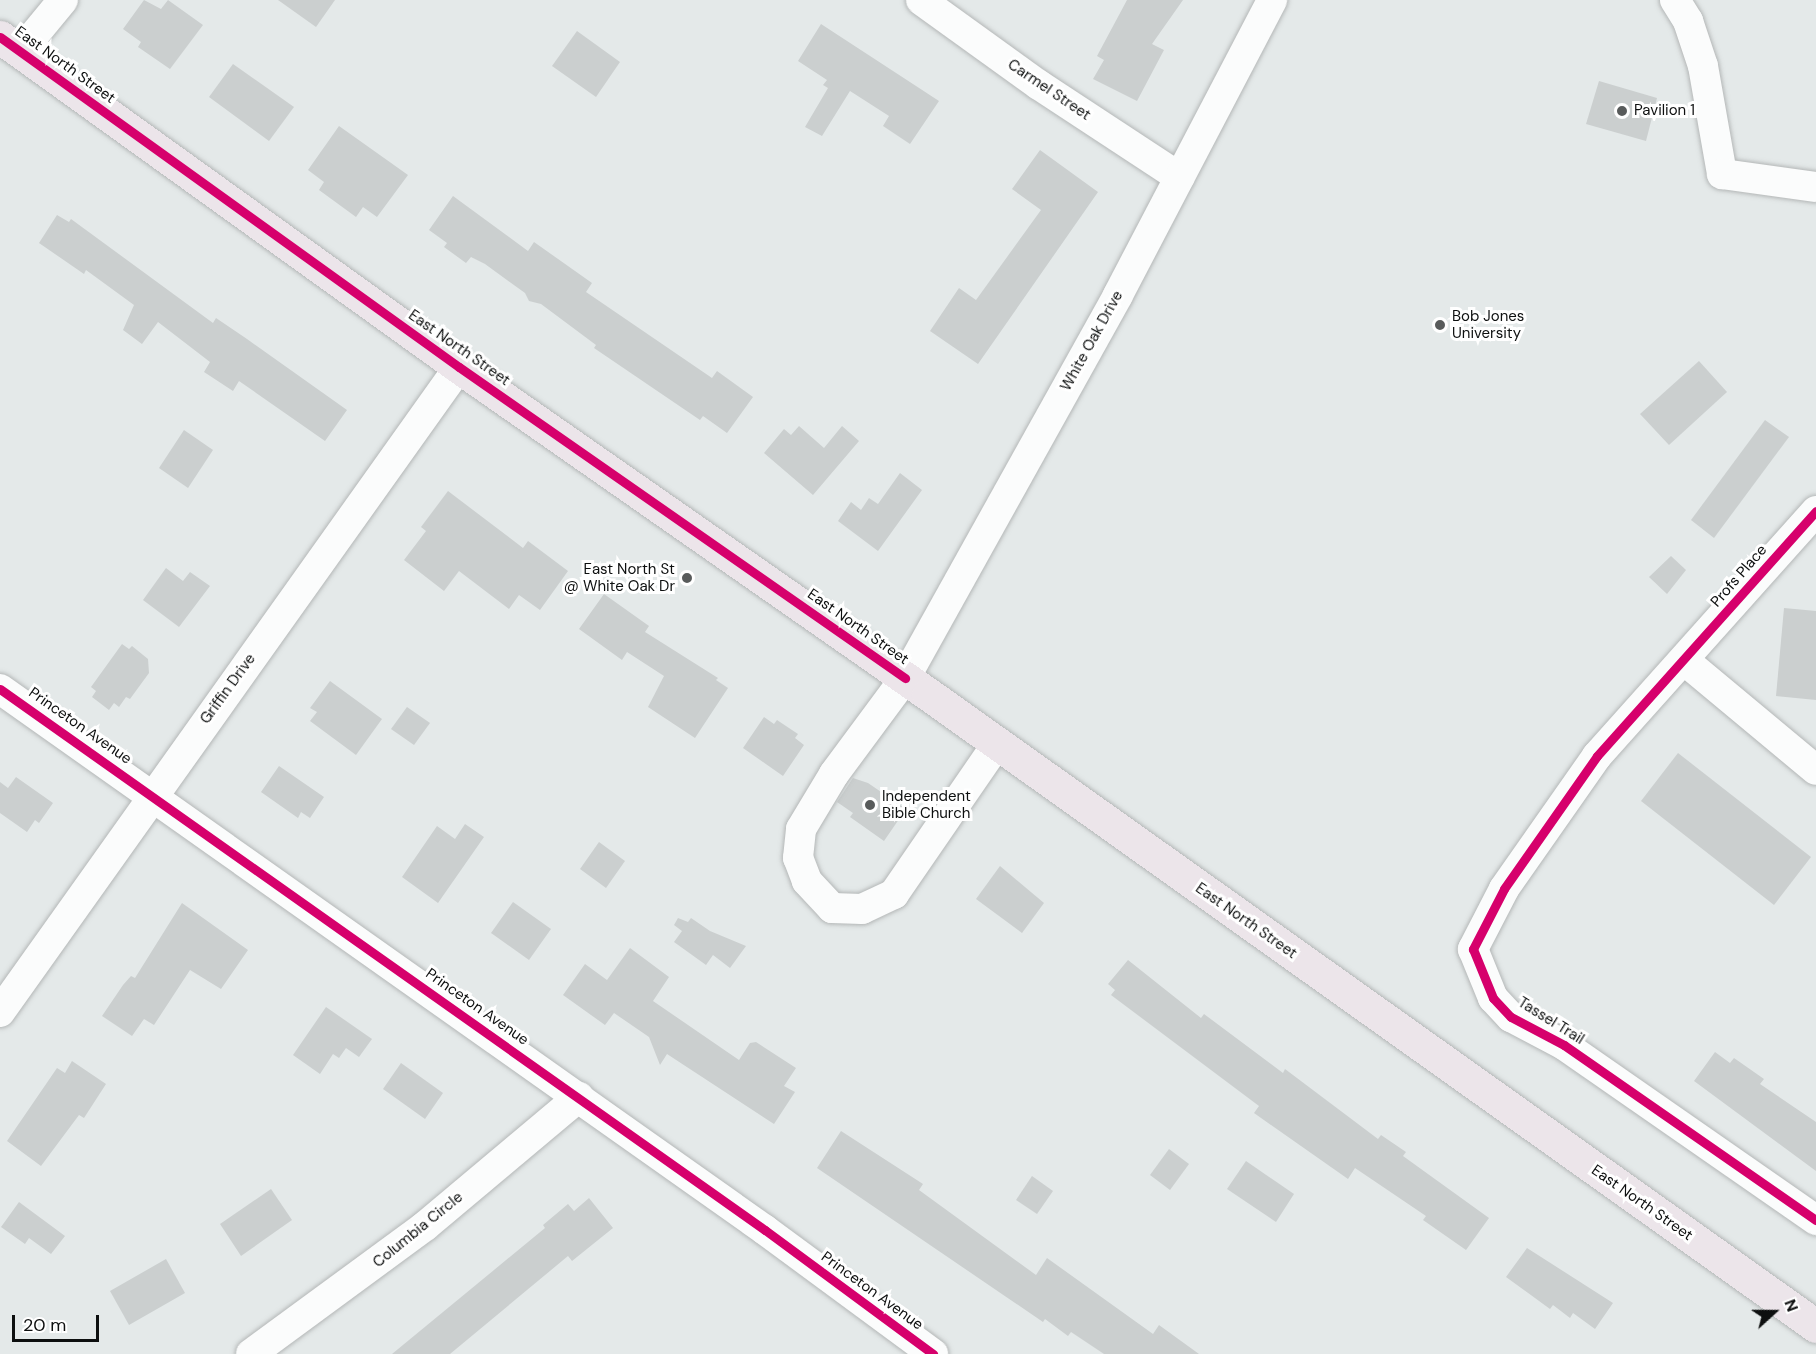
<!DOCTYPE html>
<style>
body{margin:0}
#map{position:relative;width:1816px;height:1354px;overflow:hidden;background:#e4e9e9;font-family:"DM Sans",sans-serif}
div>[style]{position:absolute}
.building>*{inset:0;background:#cbcfcf}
.roads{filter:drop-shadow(0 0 2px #b4b7b7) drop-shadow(0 0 2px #b4b7b7)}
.minor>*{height:30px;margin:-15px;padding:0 15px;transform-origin:15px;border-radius:15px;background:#fbfcfc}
.major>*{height:33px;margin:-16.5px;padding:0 16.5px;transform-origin:16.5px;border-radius:16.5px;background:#ece5ea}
.cycleway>*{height:9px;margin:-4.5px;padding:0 4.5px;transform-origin:4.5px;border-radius:4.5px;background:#d6006c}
.dots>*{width:16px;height:16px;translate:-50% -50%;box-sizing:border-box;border:3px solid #fff;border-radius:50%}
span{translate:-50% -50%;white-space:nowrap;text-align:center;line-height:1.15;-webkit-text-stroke:6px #fff;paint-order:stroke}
.street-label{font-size:15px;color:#0d0f0f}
.poi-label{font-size:15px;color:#0d0f0f}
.left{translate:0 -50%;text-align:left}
.right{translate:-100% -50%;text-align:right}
.north{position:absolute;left:1744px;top:1282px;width:60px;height:60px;-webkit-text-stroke:4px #fff;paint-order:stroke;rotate:69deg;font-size:16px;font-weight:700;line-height:24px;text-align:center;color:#0d0f0f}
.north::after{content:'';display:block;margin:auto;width:21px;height:27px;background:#0d0f0f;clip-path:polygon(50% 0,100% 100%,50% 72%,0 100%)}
.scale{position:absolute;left:12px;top:1315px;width:87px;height:27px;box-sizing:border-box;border:3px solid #0d0f0f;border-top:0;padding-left:8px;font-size:18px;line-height:21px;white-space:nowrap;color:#0d0f0f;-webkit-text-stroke:4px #fff;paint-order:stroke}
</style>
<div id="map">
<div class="building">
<div style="clip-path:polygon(144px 0,161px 9px,168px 0,203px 25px,170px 69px,138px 47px,141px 42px,123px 29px)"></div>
<div style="clip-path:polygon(278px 0,335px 0,316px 27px)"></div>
<div style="clip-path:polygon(1127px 0,1183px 0,1152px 44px,1164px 50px,1137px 101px,1093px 79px,1104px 60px,1097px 56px)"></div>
<div style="clip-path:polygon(821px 24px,939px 101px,910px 144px,883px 126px,889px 116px,850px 91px,822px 136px,805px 127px,828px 88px,823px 85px,827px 80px,798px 61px)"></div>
<div style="clip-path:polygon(577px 31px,620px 62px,596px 97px,552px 66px)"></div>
<div style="clip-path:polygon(233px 64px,294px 107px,269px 141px,209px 97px)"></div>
<div style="clip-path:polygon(1599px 81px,1657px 98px,1646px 141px,1586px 124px)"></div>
<div style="clip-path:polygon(339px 126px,408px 175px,377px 217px,363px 207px,356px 217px,319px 190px,324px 182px,308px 170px)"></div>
<div style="clip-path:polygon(1040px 150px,1098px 192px,978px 364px,930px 331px,959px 288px,976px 300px,1041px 210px,1012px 189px)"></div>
<div style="clip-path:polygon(453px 196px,528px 251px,534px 242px,592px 283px,586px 292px,712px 378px,717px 371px,753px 397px,727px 433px,703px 416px,700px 420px,594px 348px,596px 345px,541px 304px,529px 301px,525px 293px,485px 264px,471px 257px,466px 263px,444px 247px,447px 243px,429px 230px)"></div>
<div style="clip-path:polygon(57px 215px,69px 222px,71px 219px,213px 323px,216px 318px,247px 339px,347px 410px,325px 441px,239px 381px,233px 391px,204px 372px,210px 362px,158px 322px,142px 344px,123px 330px,134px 305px,86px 270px,84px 274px,39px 243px)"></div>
<div style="clip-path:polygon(1699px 361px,1727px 392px,1669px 445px,1640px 414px)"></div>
<div style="clip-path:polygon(1765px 420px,1789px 437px,1714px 538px,1691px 520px)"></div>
<div style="clip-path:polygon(799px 426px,824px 448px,842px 426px,859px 441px,813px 495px,764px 453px,784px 429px,791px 435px)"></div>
<div style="clip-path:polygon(184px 430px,213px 450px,188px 488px,159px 468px)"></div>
<div style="clip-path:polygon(900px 473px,922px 490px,878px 551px,838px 521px,851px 502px,861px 510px,869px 498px,878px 504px)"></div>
<div style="clip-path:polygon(448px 491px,523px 548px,528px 541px,568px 571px,540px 610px,519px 595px,509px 609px,459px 571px,444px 591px,404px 560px,426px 531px,421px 527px)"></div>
<div style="clip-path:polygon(1671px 556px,1686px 570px,1667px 594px,1649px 577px)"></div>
<div style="clip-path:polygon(166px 568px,183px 581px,190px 572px,210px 586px,179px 627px,143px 600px)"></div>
<div style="clip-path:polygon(604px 594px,649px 626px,645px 632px,718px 678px,716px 680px,728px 688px,695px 738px,648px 707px,664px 676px,627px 652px,622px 660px,579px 629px)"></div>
<div style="clip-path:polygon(1784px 608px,1816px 611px,1816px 700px,1776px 696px)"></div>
<div style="clip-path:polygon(122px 644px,129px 649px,132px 646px,148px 659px,149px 673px,130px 699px,126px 697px,119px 707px,114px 703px,109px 710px,92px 697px,96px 691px,91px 687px)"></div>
<div style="clip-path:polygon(330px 681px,382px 719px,356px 755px,310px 721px,317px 712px,310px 708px)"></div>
<div style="clip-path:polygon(407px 707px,430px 723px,414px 745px,391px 729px)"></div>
<div style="clip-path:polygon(764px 717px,774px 724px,777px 720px,798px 734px,795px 738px,804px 745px,783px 776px,743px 748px)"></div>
<div style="clip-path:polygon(1678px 753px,1811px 857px,1774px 905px,1641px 801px)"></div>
<div style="clip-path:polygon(279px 766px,324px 797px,310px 818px,301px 812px,298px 818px,261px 792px)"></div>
<div style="clip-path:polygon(16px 777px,53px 803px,39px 823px,35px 820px,27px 832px,0 813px,0 782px,8px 788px)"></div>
<div style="clip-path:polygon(853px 778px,868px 783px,906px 809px,884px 841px,850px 817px,853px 813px,837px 802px)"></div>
<div style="clip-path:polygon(465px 824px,484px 837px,438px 903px,402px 877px,437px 826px,455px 839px)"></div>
<div style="clip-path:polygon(599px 842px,625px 861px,606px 888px,580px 869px)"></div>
<div style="clip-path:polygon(1000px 866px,1044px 903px,1022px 933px,976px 899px)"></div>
<div style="clip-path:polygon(513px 902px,551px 929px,529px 960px,491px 933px)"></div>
<div style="clip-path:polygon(182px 903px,248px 950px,221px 989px,190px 970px,154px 1025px,144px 1019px,132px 1036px,102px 1016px,123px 985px,131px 976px,135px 978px)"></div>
<div style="clip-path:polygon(678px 918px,688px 922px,691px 918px,710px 931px,746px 946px,730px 968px,713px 955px,706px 965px,674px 942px,682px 931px,674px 925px)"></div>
<div style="clip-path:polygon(630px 948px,669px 977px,653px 1001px,739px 1060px,750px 1043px,756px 1042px,796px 1068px,784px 1086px,795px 1092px,774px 1124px,667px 1054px,660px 1065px,649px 1037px,614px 1013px,605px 1025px,563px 995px,585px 964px,607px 980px)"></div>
<div style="clip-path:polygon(1128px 960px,1201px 1018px,1204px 1014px,1283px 1073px,1285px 1069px,1378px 1139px,1381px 1135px,1406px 1152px,1403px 1156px,1489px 1218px,1466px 1250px,1423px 1220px,1426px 1216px,1355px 1168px,1348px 1179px,1254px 1113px,1259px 1106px,1111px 995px,1115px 990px,1108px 984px)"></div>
<div style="clip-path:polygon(326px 1007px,372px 1039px,359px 1057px,346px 1048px,339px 1058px,333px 1054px,320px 1074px,293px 1055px)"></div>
<div style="clip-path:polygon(1715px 1052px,1730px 1063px,1734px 1058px,1764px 1079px,1760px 1084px,1816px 1122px,1816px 1171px,1694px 1081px)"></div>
<div style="clip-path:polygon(72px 1061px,106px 1084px,84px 1118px,79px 1115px,41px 1166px,7px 1141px,57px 1068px,65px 1073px)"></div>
<div style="clip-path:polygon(401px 1063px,443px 1093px,425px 1119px,383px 1089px)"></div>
<div style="clip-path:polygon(841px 1131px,923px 1184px,919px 1190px,1036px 1275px,1047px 1258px,1153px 1334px,1159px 1325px,1199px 1354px,1104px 1354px,1071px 1332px,1068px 1336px,1045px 1319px,1043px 1322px,817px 1168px)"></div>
<div style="clip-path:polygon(1169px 1149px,1189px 1164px,1170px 1190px,1150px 1175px)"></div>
<div style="clip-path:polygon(1246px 1161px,1294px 1194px,1276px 1222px,1227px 1189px)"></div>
<div style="clip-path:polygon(1032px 1176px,1053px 1191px,1037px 1214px,1016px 1200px)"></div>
<div style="clip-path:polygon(271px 1189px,292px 1220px,241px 1256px,220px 1224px)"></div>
<div style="clip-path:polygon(589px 1198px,613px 1228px,572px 1261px,568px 1256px,450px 1354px,392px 1354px,545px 1228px,543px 1225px,568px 1204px,574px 1211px)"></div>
<div style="clip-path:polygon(19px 1202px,65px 1236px,51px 1254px,29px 1238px,25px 1244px,1px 1227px)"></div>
<div style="clip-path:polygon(1527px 1248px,1613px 1303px,1595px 1329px,1573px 1313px,1570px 1318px,1553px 1305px,1550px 1309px,1506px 1277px)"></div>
<div style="clip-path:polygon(166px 1259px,185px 1293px,129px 1325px,110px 1291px)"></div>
</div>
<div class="roads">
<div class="minor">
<div style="left:921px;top:0;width:145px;rotate:35.8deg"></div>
<div style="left:1039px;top:85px;width:168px;rotate:33.3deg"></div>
<div style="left:1675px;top:0;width:25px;rotate:58deg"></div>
<div style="left:1688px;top:21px;width:47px;rotate:71.6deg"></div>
<div style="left:1703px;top:66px;width:110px;rotate:80deg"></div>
<div style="left:1722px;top:174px;width:95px;rotate:7.9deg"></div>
<div style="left:21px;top:51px;width:66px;rotate:-50.5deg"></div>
<div style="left:1816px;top:511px;width:329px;rotate:131.8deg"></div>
<div style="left:1597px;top:756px;width:162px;rotate:125deg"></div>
<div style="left:1504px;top:889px;width:68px;rotate:117.3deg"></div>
<div style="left:1473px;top:949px;width:53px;rotate:67.8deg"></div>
<div style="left:1493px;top:998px;width:26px;rotate:47deg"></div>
<div style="left:1511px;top:1017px;width:60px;rotate:27.8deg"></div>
<div style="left:1564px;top:1045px;width:307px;rotate:34.8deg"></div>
<div style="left:1685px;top:661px;width:170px;rotate:39.8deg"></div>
<div style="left:0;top:689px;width:937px;rotate:35.27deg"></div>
<div style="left:765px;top:1230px;width:209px;rotate:36.4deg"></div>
<div style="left:997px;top:744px;width:182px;rotate:124.5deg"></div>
<div style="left:894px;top:894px;width:35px;rotate:155deg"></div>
<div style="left:862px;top:909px;width:30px;rotate:-178deg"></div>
<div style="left:832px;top:908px;width:37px;rotate:-133deg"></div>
<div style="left:807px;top:881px;width:25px;rotate:-111deg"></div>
<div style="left:798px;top:858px;width:29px;rotate:-84deg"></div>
<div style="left:801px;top:829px;width:64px;rotate:-59deg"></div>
<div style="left:834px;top:774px;width:119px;rotate:-53.5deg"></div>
<div style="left:905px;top:678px;width:438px;rotate:-60.9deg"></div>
<div style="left:1118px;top:295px;width:333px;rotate:-62.4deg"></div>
<div style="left:0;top:1012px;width:792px;rotate:-54.56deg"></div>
<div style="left:251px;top:1354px;width:216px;rotate:-36.3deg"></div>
<div style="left:425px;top:1226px;width:201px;rotate:-40deg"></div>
</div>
<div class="major">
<div style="left:0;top:37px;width:565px;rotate:35.71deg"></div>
<div style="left:459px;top:367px;width:572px;rotate:34.89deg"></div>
<div style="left:928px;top:694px;width:1090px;rotate:35.44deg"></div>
</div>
</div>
<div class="cycleway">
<div style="left:0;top:37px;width:565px;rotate:35.71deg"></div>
<div style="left:459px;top:367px;width:544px;rotate:34.89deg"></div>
<div style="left:1816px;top:511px;width:329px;rotate:131.8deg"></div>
<div style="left:1597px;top:756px;width:162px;rotate:125deg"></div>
<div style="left:1504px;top:889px;width:68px;rotate:117.3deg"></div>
<div style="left:1473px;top:949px;width:53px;rotate:67.8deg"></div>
<div style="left:1493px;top:998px;width:26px;rotate:47deg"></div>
<div style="left:1511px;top:1017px;width:60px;rotate:27.8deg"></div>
<div style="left:1564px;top:1045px;width:307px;rotate:34.8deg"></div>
<div style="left:0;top:689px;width:937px;rotate:35.27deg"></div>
<div style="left:765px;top:1230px;width:209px;rotate:36.4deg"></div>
</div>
<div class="dots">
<div style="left:1622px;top:111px;background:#585b5b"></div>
<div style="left:1440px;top:325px;background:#585b5b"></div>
<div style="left:687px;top:578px;background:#585b5b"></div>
<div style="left:870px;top:805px;background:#585b5b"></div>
</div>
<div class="street-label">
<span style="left:65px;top:65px;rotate:36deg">East North Street</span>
<span style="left:1049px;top:90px;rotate:34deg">Carmel Street</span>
<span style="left:1092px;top:341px;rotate:-61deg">White Oak Drive</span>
<span style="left:459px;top:348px;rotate:35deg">East North Street</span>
<span style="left:1739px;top:576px;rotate:-49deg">Profs Place</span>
<span style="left:858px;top:627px;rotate:35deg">East North Street</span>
<span style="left:228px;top:689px;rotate:-54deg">Griffin Drive</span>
<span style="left:80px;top:726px;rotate:35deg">Princeton Avenue</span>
<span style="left:1246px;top:921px;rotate:35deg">East North Street</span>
<span style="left:477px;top:1007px;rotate:35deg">Princeton Avenue</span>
<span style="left:1551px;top:1021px;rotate:32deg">Tassel Trail</span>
<span style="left:1642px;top:1203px;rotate:35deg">East North Street</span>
<span style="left:418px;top:1230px;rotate:-39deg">Columbia Circle</span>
<span style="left:872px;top:1291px;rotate:36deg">Princeton Avenue</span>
</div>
<div class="poi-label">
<span class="left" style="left:1634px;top:111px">Pavilion 1</span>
<span class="left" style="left:1452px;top:325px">Bob Jones<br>University</span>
<span class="right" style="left:675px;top:578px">East North St<br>@ White Oak Dr</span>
<span class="left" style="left:882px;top:805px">Independent<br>Bible Church</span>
</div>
<div class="north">N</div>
<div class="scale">20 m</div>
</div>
